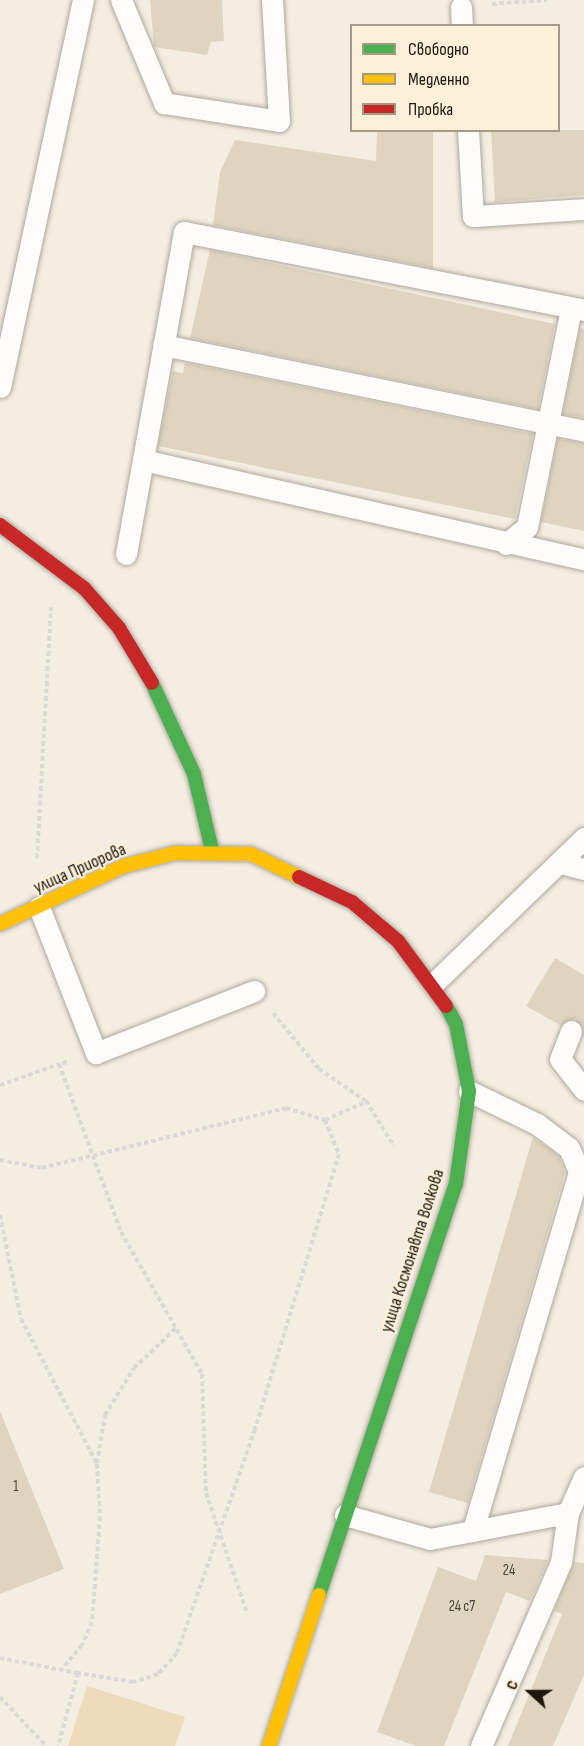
<!DOCTYPE html>
<meta charset="utf-8">
<style>
body{margin:0}
#map{position:relative;width:584px;height:1746px;overflow:hidden;background:#f4ede1;font-family:"Sofia Sans Condensed",sans-serif}
div>[style]{position:absolute}
.green>*{inset:0;background:#eddbba}
.building>*{inset:0;background:#dfd4bf}
.path>*{height:4px;margin-top:-2px;transform-origin:0;background:repeating-linear-gradient(90deg,#dad9d5 0 4.5px,transparent 0 7.5px)}
.roads{filter:drop-shadow(0 0 2px #aea89e) drop-shadow(0 0 2px #aea89e)}
.lane>*{height:21px;margin:-10.5px;padding:0 10.5px;transform-origin:10.5px;border-radius:10.5px;background:#fdfcfa}
.fast>*{height:14px;margin:-7px;padding:0 7px;transform-origin:7px;border-radius:7px;background:#4caf50}
.slow>*{height:14px;margin:-7px;padding:0 7px;transform-origin:7px;border-radius:7px;background:#ffc107}
.jam>*{height:14px;margin:-7px;padding:0 7px;transform-origin:7px;border-radius:7px;background:#c62828}
span{translate:-50% -50%;white-space:nowrap;text-align:center;line-height:1.15;-webkit-text-stroke:4.5px #fcf0d9;paint-order:stroke}
.number-label{font-size:15px;color:#4e473a}
.number-label span{-webkit-text-stroke-width:0}
.street-label{font-size:18px;color:#1d180e}
.legend{position:absolute;left:350px;top:24px;width:210px;height:108px;box-sizing:border-box;background:#fcf0d9;border:2px solid #a39a88;margin:0;padding:8px 10px;list-style:none;font-size:18px;color:#1d180e}
.legend li{display:flex;align-items:center;gap:12px;height:30px}
.legend b{width:30px;border:2px solid #a39a88}
.north{position:absolute;left:500px;top:1662px;width:60px;height:60px;-webkit-text-stroke:4px #fcf0d9;paint-order:stroke;rotate:291deg;font-size:16px;font-weight:700;line-height:24px;text-align:center;color:#1d180e}
.north::after{content:'';display:block;margin:auto;width:21px;height:27px;background:#1d180e;clip-path:polygon(50% 0,100% 100%,50% 72%,0 100%)}
</style>
<div id="map">
<div class="green">
<div style="clip-path:polygon(87px 1686px,185px 1717px,175px 1746px,68px 1746px)"></div>
</div>
<div class="building">
<div style="clip-path:polygon(150px 0,222px 0,224px 41px,211px 42px,207px 55px,154px 47px)"></div>
<div style="clip-path:polygon(377px 130px,433px 130px,433px 268px,213px 225px,220px 172px,235px 140px,376px 161px)"></div>
<div style="clip-path:polygon(491px 130px,584px 130px,584px 195px,495px 202px)"></div>
<div style="clip-path:polygon(210px 250px,555px 324px,538px 409px,190px 338px)"></div>
<div style="clip-path:polygon(580px 328px,584px 329px,584px 418px,563px 414px)"></div>
<div style="clip-path:polygon(185px 363px,533px 434px,515px 519px,158px 446px,173px 371px,183px 373px)"></div>
<div style="clip-path:polygon(558px 439px,584px 443px,584px 531px,541px 522px)"></div>
<div style="clip-path:polygon(555px 958px,584px 975px,584px 1039px,576px 1019px,560px 1025px,526px 1006px)"></div>
<div style="clip-path:polygon(533px 1137px,559px 1156px,565px 1173px,468px 1503px,429px 1492px)"></div>
<div style="clip-path:polygon(0 1411px,64px 1569px,0 1594px)"></div>
<div style="clip-path:polygon(485px 1555px,548px 1560px,530px 1601px,506px 1592px,444px 1746px,416px 1746px,377px 1732px,438px 1567px,476px 1581px)"></div>
<div style="clip-path:polygon(574px 1562px,584px 1563px,584px 1675px,553px 1746px,508px 1746px,562px 1614px,554px 1611px)"></div>
</div>
<div class="path">
<div style="left:492px;top:4px;width:55px;rotate:-4.2deg"></div>
<div style="left:37px;top:858px;width:251px;rotate:-86.8deg"></div>
<div style="left:273px;top:1013px;width:72px;rotate:50.6deg"></div>
<div style="left:319px;top:1069px;width:57px;rotate:34.2deg"></div>
<div style="left:366px;top:1101px;width:53px;rotate:58.1deg"></div>
<div style="left:67px;top:1062px;width:8px;rotate:166deg"></div>
<div style="left:59px;top:1064px;width:179px;rotate:69.7deg"></div>
<div style="left:121px;top:1232px;width:163px;rotate:60.3deg"></div>
<div style="left:202px;top:1374px;width:119px;rotate:88.1deg"></div>
<div style="left:206px;top:1493px;width:127px;rotate:71.1deg"></div>
<div style="left:0;top:1085px;width:63px;rotate:-19.6deg"></div>
<div style="left:325px;top:1120px;width:45px;rotate:-23.7deg"></div>
<div style="left:0;top:1160px;width:43px;rotate:10.8deg"></div>
<div style="left:42px;top:1168px;width:251px;rotate:-13.8deg"></div>
<div style="left:286px;top:1108px;width:41px;rotate:17.1deg"></div>
<div style="left:325px;top:1120px;width:37px;rotate:68deg"></div>
<div style="left:339px;top:1154px;width:288px;rotate:107deg"></div>
<div style="left:255px;top:1429px;width:237px;rotate:109.2deg"></div>
<div style="left:177px;top:1653px;width:28px;rotate:132deg"></div>
<div style="left:158px;top:1674px;width:26px;rotate:162deg"></div>
<div style="left:133px;top:1682px;width:56px;rotate:-170.7deg"></div>
<div style="left:0;top:1215px;width:106px;rotate:78.6deg"></div>
<div style="left:21px;top:1319px;width:164px;rotate:62.3deg"></div>
<div style="left:97px;top:1464px;width:53px;rotate:86.8deg"></div>
<div style="left:100px;top:1517px;width:105px;rotate:94.4deg"></div>
<div style="left:92px;top:1622px;width:25px;rotate:113deg"></div>
<div style="left:82px;top:1645px;width:33px;rotate:130deg"></div>
<div style="left:97px;top:1463px;width:49px;rotate:-80.5deg"></div>
<div style="left:105px;top:1415px;width:55px;rotate:-58.3deg"></div>
<div style="left:134px;top:1368px;width:58px;rotate:-43.6deg"></div>
<div style="left:0;top:1658px;width:79px;rotate:10.9deg"></div>
<div style="left:78px;top:1673px;width:76px;rotate:105.3deg"></div>
<div style="left:0;top:1697px;width:67px;rotate:46.8deg"></div>
</div>
<div class="roads">
<div class="lane">
<div style="left:121px;top:0;width:112px;rotate:67.3deg"></div>
<div style="left:164px;top:103px;width:116px;rotate:8.9deg"></div>
<div style="left:279px;top:121px;width:121px;rotate:-93.3deg"></div>
<div style="left:461px;top:7px;width:19px;rotate:87deg"></div>
<div style="left:468px;top:130px;width:86px;rotate:86.7deg"></div>
<div style="left:473px;top:216px;width:111px;rotate:-3.6deg"></div>
<div style="left:163px;top:345px;width:430px;rotate:11.5deg"></div>
<div style="left:0;top:387px;width:396px;rotate:-77.9deg"></div>
<div style="left:143px;top:460px;width:452px;rotate:12.7deg"></div>
<div style="left:506px;top:544px;width:27px;rotate:-39deg"></div>
<div style="left:527px;top:527px;width:223px;rotate:-78.6deg"></div>
<div style="left:126px;top:554px;width:327px;rotate:-79.8deg"></div>
<div style="left:184px;top:232px;width:408px;rotate:11deg"></div>
<div style="left:561px;top:863px;width:24px;rotate:15deg"></div>
<div style="left:39px;top:907px;width:157px;rotate:68.7deg"></div>
<div style="left:96px;top:1053px;width:170px;rotate:-21.4deg"></div>
<div style="left:434px;top:983px;width:209px;rotate:-44deg"></div>
<div style="left:571px;top:1031px;width:30px;rotate:111deg"></div>
<div style="left:560px;top:1059px;width:39px;rotate:52deg"></div>
<div style="left:469px;top:1091px;width:76px;rotate:25.9deg"></div>
<div style="left:537px;top:1124px;width:40px;rotate:37deg"></div>
<div style="left:569px;top:1148px;width:26px;rotate:67deg"></div>
<div style="left:579px;top:1172px;width:374px;rotate:106.5deg"></div>
<div style="left:345px;top:1515px;width:88px;rotate:15.8deg"></div>
<div style="left:430px;top:1539px;width:140px;rotate:-10.7deg"></div>
<div style="left:568px;top:1513px;width:39px;rotate:-66deg"></div>
<div style="left:481px;top:1746px;width:201px;rotate:-66.5deg"></div>
<div style="left:561px;top:1562px;width:49px;rotate:-81.9deg"></div>
</div>
<div class="fast">
<div style="left:152px;top:683px;width:100px;rotate:65.2deg"></div>
<div style="left:194px;top:774px;width:78px;rotate:76.7deg"></div>
<div style="left:319px;top:1595px;width:433px;rotate:-71.6deg"></div>
<div style="left:456px;top:1184px;width:94px;rotate:-82deg"></div>
<div style="left:469px;top:1091px;width:68px;rotate:-101deg"></div>
<div style="left:456px;top:1024px;width:21px;rotate:-119deg"></div>
</div>
<div class="slow">
<div style="left:0;top:924px;width:137px;rotate:-25.1deg"></div>
<div style="left:124px;top:866px;width:53px;rotate:-14.3deg"></div>
<div style="left:175px;top:853px;width:76px;rotate:0.8deg"></div>
<div style="left:251px;top:854px;width:53px;rotate:25.6deg"></div>
<div style="left:269px;top:1746px;width:159px;rotate:-71.7deg"></div>
</div>
<div class="jam">
<div style="left:0;top:525px;width:105px;rotate:36.9deg"></div>
<div style="left:84px;top:588px;width:53px;rotate:48.8deg"></div>
<div style="left:119px;top:628px;width:64px;rotate:59deg"></div>
<div style="left:299px;top:877px;width:59px;rotate:25.3deg"></div>
<div style="left:352px;top:902px;width:60px;rotate:40.3deg"></div>
<div style="left:398px;top:941px;width:81px;rotate:53.6deg"></div>
</div>
</div>
<div class="number-label">
<span style="left:16px;top:1487px">1</span>
<span style="left:509px;top:1571px">24</span>
<span style="left:462px;top:1607px">24 с7</span>
</div>
<div class="street-label">
<span style="left:80px;top:869px;rotate:-24deg">улица Приорова</span>
<span style="left:413px;top:1251px;rotate:-72deg">улица Космонавта Волкова</span>
</div>
<ul class="legend">
<li><b style="height:8px;background:#4caf50"></b>Свободно</li>
<li><b style="height:8px;background:#ffc107"></b>Медленно</li>
<li><b style="height:8px;background:#c62828"></b>Пробка</li>
</ul>
<div class="north">С</div>
</div>
